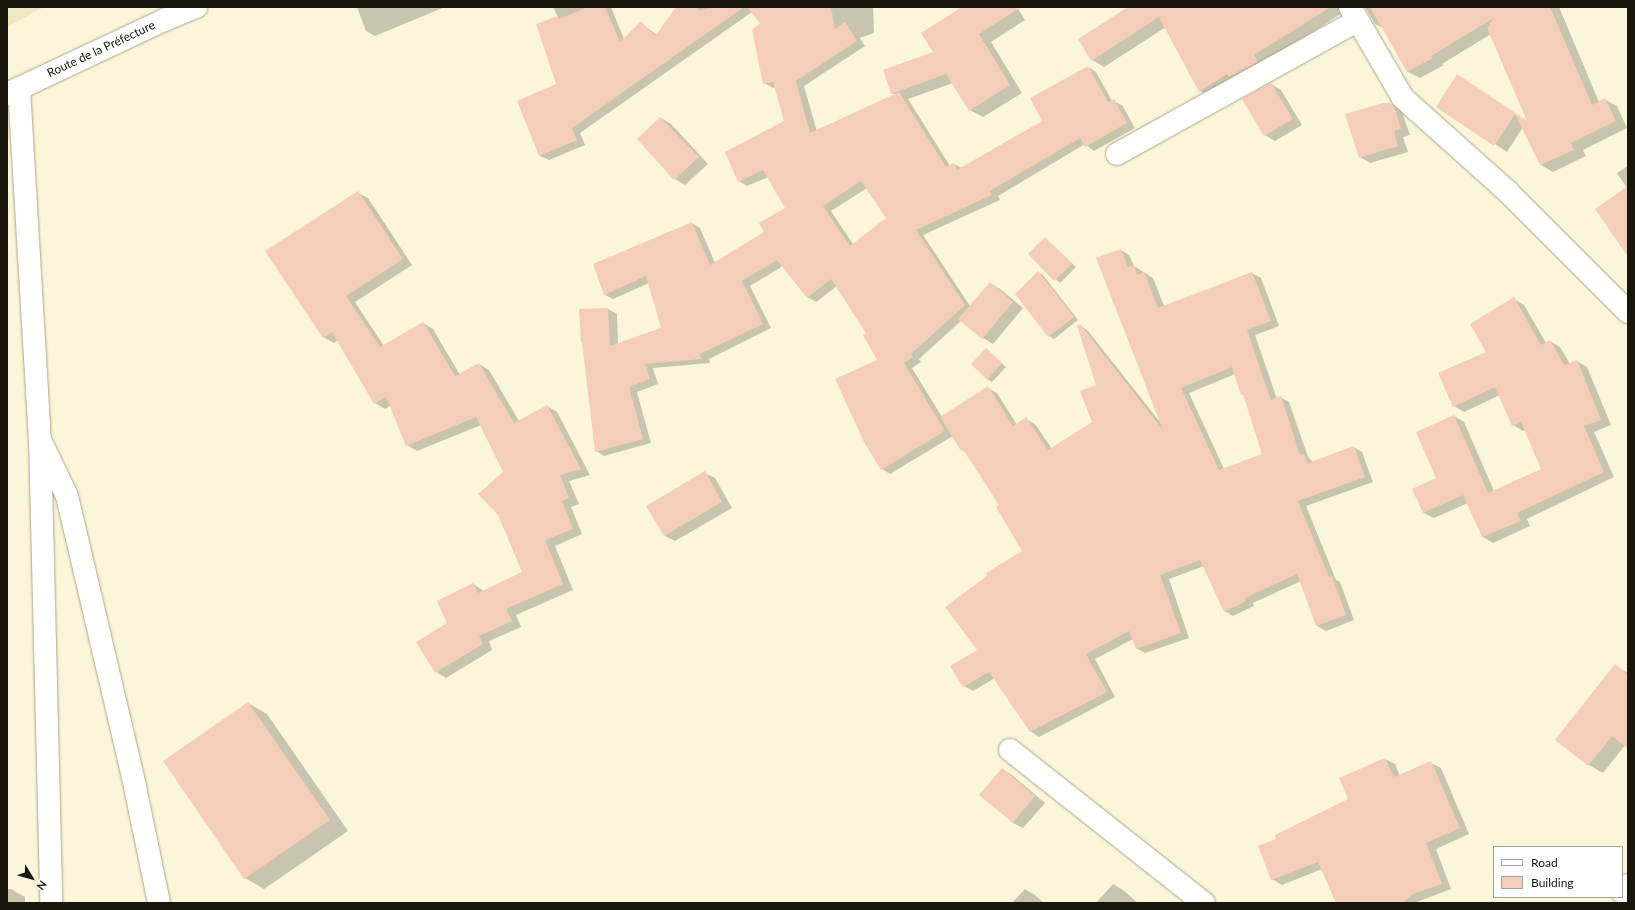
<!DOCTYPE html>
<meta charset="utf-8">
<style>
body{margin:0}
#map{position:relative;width:1635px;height:910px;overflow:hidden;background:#fbf5d9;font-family:Lato,sans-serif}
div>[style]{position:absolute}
.built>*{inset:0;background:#f0e8c5}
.shadow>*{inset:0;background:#0003}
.building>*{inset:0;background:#f5ceba}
.roads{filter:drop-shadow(0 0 1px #aba58a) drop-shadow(0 0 1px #aba58a)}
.minor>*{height:22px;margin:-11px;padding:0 11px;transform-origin:11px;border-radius:11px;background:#fff}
span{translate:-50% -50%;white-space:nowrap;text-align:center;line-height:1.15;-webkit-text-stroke:4px #fff;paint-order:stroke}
.street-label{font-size:12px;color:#19170d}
.frame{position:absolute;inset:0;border:8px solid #19170d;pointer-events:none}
.legend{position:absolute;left:1493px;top:846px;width:130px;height:52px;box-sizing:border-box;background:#fff;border:1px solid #a3a29e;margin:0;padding:5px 7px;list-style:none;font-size:12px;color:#19170d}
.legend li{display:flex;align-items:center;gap:8px;height:20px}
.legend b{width:20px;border:1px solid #a3a29e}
.north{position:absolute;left:12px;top:858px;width:40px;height:40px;-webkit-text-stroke:3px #fff;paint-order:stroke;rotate:127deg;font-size:11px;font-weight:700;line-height:16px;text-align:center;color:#19170d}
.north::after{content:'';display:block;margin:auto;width:14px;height:18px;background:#19170d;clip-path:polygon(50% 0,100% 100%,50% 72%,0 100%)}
</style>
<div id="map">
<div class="built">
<div style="clip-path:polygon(7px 7px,44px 7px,7px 27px)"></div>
</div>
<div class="shadow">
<div style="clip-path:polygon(357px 7px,445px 7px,375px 36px,366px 31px)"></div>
<div style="clip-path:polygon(evenodd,553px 7px,611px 7px,624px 39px,641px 23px,657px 35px,692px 7px,873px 7px,874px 33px,860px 38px,865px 46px,804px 86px,817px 132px,895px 95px,892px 93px,934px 53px,963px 7px,1017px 7px,1025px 20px,991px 42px,1022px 93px,983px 117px,970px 110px,953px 83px,908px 99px,950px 166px,954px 164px,962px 168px,1044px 121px,1088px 67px,1096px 72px,1112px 101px,1122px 105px,1135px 128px,1094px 151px,1085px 144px,998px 196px,1000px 200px,923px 235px,970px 306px,990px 283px,1000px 289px,1023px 308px,993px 344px,983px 338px,962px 320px,919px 359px,921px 362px,912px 368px,942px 417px,988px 388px,997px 393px,1017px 425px,1026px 419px,1035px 424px,1052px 449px,1093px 422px,1098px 386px,1080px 325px,1088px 331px,1160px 422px,1121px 250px,1129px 255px,1134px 266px,1153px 278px,1164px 306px,1252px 273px,1261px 278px,1279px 326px,1255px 335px,1277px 399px,1280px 397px,1289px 402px,1308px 457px,1313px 462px,1354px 447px,1362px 452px,1373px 482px,1306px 506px,1336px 580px,1340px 582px,1354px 620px,1326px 631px,1317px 626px,1301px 581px,1253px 603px,1254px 606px,1233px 616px,1224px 611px,1204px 566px,1169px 579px,1189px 638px,1145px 653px,1136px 648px,1133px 639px,1095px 659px,1115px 697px,1039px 737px,1030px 731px,995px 678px,973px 691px,964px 686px,1023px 551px,1000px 506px,967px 453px,962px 450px,953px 436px,890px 474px,882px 469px,879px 360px,868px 333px,837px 286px,816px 302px,807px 297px,783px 266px,750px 286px,771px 328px,709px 359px,710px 363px,653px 368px,658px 384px,637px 392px,651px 443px,604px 456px,596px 451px,580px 310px,608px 309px,617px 314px,618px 344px,662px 328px,649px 283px,613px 299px,605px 295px,692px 223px,700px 228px,715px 263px,766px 232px,786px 208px,768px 177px,747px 186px,739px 181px,785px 121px,775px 87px,773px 88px,764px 83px,761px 23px,752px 12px,580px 133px,585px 145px,549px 160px,540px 156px,518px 102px,557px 85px,558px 17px,553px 7px,867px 188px,887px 218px,853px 244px,831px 211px,867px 188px,553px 7px,1235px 374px,1242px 394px,1244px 395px,1264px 454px,1224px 469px,1189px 393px,1235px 374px)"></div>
<div style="clip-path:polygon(1130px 7px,1351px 7px,1212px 98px,1200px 91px,1166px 27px,1104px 67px,1092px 60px)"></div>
<div style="clip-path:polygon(1365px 7px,1559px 7px,1599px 102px,1605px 100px,1617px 106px,1627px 128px,1583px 150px,1586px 156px,1553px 172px,1541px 165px,1523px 127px,1507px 152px,1437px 106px,1457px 75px,1528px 122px,1491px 34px,1442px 64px,1444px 65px,1420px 78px,1408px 72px,1383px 28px,1375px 24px)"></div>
<div style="clip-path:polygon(1271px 84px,1281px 90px,1302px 125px,1275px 141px,1265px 135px)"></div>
<div style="clip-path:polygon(1391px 104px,1401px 109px,1410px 135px,1403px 137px,1408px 152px,1370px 163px,1360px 157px)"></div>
<div style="clip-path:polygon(661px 118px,671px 124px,708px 164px,685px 185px,675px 179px,638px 140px)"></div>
<div style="clip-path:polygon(1628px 166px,1628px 256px,1627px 188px,1617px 173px)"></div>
<div style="clip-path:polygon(358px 193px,368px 198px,412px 265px,355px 302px,384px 346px,423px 323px,433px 329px,460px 375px,479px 364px,489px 370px,519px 421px,547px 406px,557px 412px,590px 475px,569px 481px,579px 504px,571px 507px,582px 534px,555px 546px,573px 590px,516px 615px,521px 627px,489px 641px,492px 650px,446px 678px,436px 672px,448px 624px,473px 584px,484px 591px,523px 572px,504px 472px,481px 425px,417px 451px,407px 445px,391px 405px,385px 409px,375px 403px,338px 340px,334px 343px,323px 337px)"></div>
<div style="clip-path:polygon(1045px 238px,1076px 267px,1060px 283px,1029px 254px)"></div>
<div style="clip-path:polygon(1038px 272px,1043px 275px,1078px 320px,1054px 339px,1049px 336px,1016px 294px)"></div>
<div style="clip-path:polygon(1514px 299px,1524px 305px,1546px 343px,1550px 341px,1560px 347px,1570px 364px,1577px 361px,1587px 367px,1611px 425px,1594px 432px,1614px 477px,1527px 519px,1530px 526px,1493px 543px,1483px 537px,1468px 503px,1434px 518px,1424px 513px,1437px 478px,1454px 416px,1464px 422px,1494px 491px,1542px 469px,1526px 430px,1523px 431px,1513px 425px,1500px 395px,1464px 412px,1454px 406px,1488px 353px)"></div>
<div style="clip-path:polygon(986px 349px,1006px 367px,992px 382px,987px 379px)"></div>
<div style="clip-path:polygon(705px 473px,715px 478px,732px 508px,675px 541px,665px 536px)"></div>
<div style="clip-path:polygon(1615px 666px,1628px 673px,1628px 748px,1625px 745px,1603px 773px,1589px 765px,1557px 740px)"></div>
<div style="clip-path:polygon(248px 703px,267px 714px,348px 831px,264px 889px,245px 878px,164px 761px)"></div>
<div style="clip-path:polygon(1385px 759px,1395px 764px,1400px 776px,1431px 763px,1441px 768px,1469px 834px,1436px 849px,1451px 889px,1414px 903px,1337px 903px,1322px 869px,1282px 885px,1272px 879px,1277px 839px,1349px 799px,1340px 779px)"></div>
<div style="clip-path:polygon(1002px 769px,1012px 775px,1045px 803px,1023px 828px,1013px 823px)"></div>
<div style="clip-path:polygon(1113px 884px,1123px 890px,1138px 903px,1096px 903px)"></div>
<div style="clip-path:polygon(7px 889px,11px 889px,25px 897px,25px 903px,7px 903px)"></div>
<div style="clip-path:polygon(1025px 889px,1035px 895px,1044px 903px,1012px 903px)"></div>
</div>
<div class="building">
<div style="clip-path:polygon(588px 7px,605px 7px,620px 42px,641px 21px,655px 36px,676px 7px,696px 7px,701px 11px,712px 7px,744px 7px,572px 128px,577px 140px,539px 156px,517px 101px,556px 84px,536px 24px,558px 16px,559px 19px)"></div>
<div style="clip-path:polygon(evenodd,747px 7px,831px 7px,835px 29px,845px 22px,857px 41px,796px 81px,810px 133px,899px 92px,946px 167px,954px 163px,957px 170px,1042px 121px,1030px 98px,1088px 66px,1108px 102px,1114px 99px,1127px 123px,1085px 147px,1080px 138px,990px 191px,992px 195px,916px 230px,965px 305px,911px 354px,913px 357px,904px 363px,945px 431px,881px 470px,865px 444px,835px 379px,877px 360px,863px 335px,866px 333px,831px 279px,807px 298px,777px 260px,742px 281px,763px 324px,700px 354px,702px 359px,645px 364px,650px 379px,629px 387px,643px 439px,595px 452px,582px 342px,581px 342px,579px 309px,608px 308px,610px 346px,661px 328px,646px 276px,604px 295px,593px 264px,692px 222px,710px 265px,764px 232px,759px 223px,785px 208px,763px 170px,738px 182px,725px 152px,784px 121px,773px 82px,763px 84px,752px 30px,760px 23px,747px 7px,861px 181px,886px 218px,850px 246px,823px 206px,861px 181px)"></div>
<div style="clip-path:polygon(962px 7px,1021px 7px,979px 34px,1010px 85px,969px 111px,946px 74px,891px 94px,883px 70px,933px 52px,921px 33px)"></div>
<div style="clip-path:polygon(1128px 7px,1331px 7px,1254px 55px,1258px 62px,1229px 77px,1227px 74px,1199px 92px,1159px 17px,1091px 61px,1078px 39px)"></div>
<div style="clip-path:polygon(1370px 7px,1550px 7px,1592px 105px,1605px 98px,1616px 121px,1571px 143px,1574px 150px,1540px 165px,1515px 114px,1494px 146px,1436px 107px,1457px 74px,1527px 121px,1487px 28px,1494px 18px,1431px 56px,1433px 58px,1407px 72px)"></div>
<div style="clip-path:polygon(1271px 83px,1293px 119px,1264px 136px,1242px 99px)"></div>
<div style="clip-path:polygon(1383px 103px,1391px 103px,1394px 106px,1401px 129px,1394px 131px,1398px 146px,1359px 158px,1345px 114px)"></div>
<div style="clip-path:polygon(660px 117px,699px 157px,674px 180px,637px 139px)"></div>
<div style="clip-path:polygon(1628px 186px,1628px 257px,1595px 209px)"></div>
<div style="clip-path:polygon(358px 191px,403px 259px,346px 296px,380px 347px,423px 322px,455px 376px,479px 363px,514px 423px,547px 405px,581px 469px,560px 475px,569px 498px,562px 501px,573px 529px,545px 540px,563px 584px,506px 609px,512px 621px,479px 636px,483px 644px,435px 673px,416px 642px,447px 623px,437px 601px,473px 583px,478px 593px,522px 572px,498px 515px,478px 494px,503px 472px,476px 417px,406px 446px,386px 397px,374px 404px,332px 332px,323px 338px,265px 251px)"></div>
<div style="clip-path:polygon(1045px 237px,1072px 264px,1054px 281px,1028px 254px)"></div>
<div style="clip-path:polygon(evenodd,1121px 249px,1128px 267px,1134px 265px,1137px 275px,1144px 272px,1158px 308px,1252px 272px,1271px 321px,1247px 330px,1271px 400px,1281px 396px,1300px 455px,1304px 454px,1308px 463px,1354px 446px,1365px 477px,1298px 501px,1329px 577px,1332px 576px,1346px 615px,1316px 626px,1297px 574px,1245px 598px,1246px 601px,1224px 612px,1200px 560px,1160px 575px,1181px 633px,1136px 649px,1129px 631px,1086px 654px,1107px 692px,1030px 732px,989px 672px,963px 687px,950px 666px,977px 650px,945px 607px,987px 576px,986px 573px,1022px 551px,996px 507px,999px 505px,963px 449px,961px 451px,940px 417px,988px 386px,1013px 426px,1026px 417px,1048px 450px,1092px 422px,1080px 391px,1096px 385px,1077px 326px,1080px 324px,1163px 430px,1096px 258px,1121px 249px,1232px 367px,1241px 395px,1243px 394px,1262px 454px,1219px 470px,1181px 388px,1232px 367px)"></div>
<div style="clip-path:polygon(1038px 271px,1074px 317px,1048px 337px,1015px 294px)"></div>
<div style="clip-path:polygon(990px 282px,1013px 302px,982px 339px,958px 319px)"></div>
<div style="clip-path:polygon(1514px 297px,1541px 345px,1550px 340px,1564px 365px,1577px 360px,1601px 420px,1584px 426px,1604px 472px,1517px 513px,1521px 521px,1482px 537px,1463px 495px,1423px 513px,1412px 489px,1436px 478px,1416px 432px,1454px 415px,1488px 493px,1541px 469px,1521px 422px,1512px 426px,1495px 387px,1453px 407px,1438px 373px,1486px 352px,1470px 324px)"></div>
<div style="clip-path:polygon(986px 348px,1002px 363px,987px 380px,971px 364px)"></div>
<div style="clip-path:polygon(705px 471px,722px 502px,664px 536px,646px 506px)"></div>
<div style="clip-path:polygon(1615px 664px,1628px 675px,1628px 749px,1612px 736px,1588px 766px,1555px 740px)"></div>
<div style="clip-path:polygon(248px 702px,330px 820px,244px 879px,163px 761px)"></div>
<div style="clip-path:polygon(1385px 758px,1394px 777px,1431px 761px,1460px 828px,1426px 843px,1442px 884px,1413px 894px,1402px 903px,1336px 903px,1318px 862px,1271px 880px,1258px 846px,1276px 839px,1275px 835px,1348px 799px,1339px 778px)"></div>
<div style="clip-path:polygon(1002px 768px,1035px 796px,1013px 823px,979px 795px)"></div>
</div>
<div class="roads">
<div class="minor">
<div style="left:1350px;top:7px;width:105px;rotate:59.8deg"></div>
<div style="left:1403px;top:98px;width:141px;rotate:41.8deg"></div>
<div style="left:1508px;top:192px;width:170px;rotate:45deg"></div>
<div style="left:19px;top:88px;width:352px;rotate:86.6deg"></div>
<div style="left:40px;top:439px;width:464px;rotate:88.6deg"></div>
<div style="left:7px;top:94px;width:174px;rotate:-25.2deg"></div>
<div style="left:164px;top:20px;width:35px;rotate:-22deg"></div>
<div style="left:1117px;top:154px;width:274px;rotate:-29deg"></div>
<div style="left:43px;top:446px;width:55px;rotate:64.4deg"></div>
<div style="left:67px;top:496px;width:299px;rotate:76.8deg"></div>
<div style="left:135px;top:787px;width:118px;rotate:78.3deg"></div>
<div style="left:1010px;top:750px;width:247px;rotate:38.3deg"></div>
<div style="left:1622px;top:892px;width:9px;rotate:-49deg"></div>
</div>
</div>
<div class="street-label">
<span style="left:101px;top:49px;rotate:-25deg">Route de la Préfecture</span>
</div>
<div class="frame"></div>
<ul class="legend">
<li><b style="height:5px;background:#fff"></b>Road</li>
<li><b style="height:11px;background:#f5ceba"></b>Building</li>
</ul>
<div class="north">N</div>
</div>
